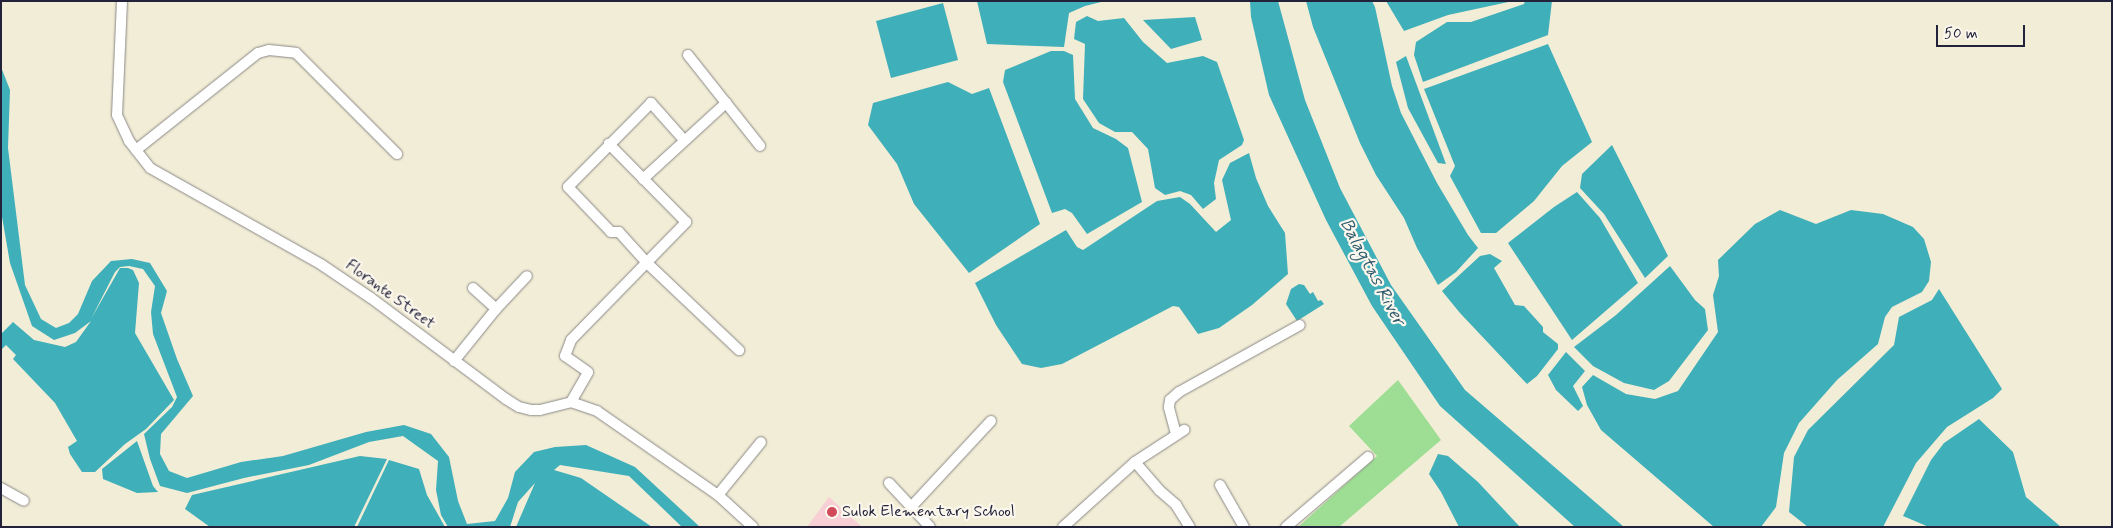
<!DOCTYPE html>
<style>
body{margin:0}
#map{position:relative;width:2113px;height:528px;overflow:hidden;background:#f2edd6;font-family:Mynerve,sans-serif}
div>[style]{position:absolute}
.built>*{inset:0;background:#f7cfd4}
.green>*{inset:0;background:#9dde94}
.water>*{inset:0;background:#3fafba}
.roads{filter:drop-shadow(0 0 1px #8a8888) drop-shadow(0 0 1px #8a8888)}
.street>*{height:10px;margin:-5px;padding:0 5px;transform-origin:5px;border-radius:5px;background:#fff}
.dots>*{width:14px;height:14px;translate:-50% -50%;box-sizing:border-box;border:2px solid #fbf7ec;border-radius:50%}
span{translate:-50% -50%;white-space:nowrap;text-align:center;line-height:1.15;-webkit-text-stroke:4.5px #fbf7ec;paint-order:stroke}
.street-label{font-size:16px;color:#22223b}
.poi-label{font-size:16px;color:#22223b}
.left{translate:0 -50%;text-align:left}
.water-label{font-size:18px;color:#2e5a6e;font-style:italic}
.frame{position:absolute;inset:0;border:2px solid #22223b;pointer-events:none}
.scale{position:absolute;left:1936px;top:25px;width:89px;height:22px;box-sizing:border-box;border:2px solid #22223b;border-top:0;padding-left:6px;font-size:15px;line-height:18px;white-space:nowrap;color:#22223b;-webkit-text-stroke:4px #fbf7ec;paint-order:stroke}
</style>
<div id="map">
<div class="built">
<div style="clip-path:polygon(829px 497px,862px 527px,807px 527px)"></div>
</div>
<div class="green">
<div style="clip-path:polygon(1398px 380px,1441px 440px,1339px 527px,1298px 527px,1377px 456px,1349px 426px)"></div>
</div>
<div class="water">
<div style="clip-path:polygon(977px 1px,1105px 1px,1085px 6px,1069px 13px,1064px 47px,987px 44px)"></div>
<div style="clip-path:polygon(1250px 1px,1278px 1px,1305px 100px,1340px 188px,1391px 285px,1465px 390px,1624px 527px,1575px 527px,1440px 406px,1372px 306px,1326px 220px,1269px 95px,1251px 17px)"></div>
<div style="clip-path:polygon(1306px 1px,1372px 1px,1375px 7px,1392px 86px,1401px 113px,1437px 183px,1468px 235px,1478px 248px,1456px 272px,1438px 285px,1417px 248px,1404px 218px,1376px 175px,1360px 143px,1313px 27px)"></div>
<div style="clip-path:polygon(1386px 1px,1513px 1px,1448px 15px,1404px 31px)"></div>
<div style="clip-path:polygon(1525px 1px,1552px 1px,1548px 35px,1423px 82px,1414px 55px,1416px 42px,1447px 22px,1471px 22px,1524px 4px)"></div>
<div style="clip-path:polygon(943px 3px,958px 60px,891px 78px,876px 21px)"></div>
<div style="clip-path:polygon(1087px 16px,1098px 21px,1124px 18px,1143px 42px,1167px 63px,1203px 56px,1217px 62px,1244px 140px,1242px 145px,1219px 160px,1214px 183px,1216px 199px,1203px 209px,1191px 195px,1180px 191px,1165px 195px,1155px 188px,1148px 149px,1132px 132px,1115px 132px,1099px 123px,1083px 99px,1085px 44px,1074px 39px,1076px 22px)"></div>
<div style="clip-path:polygon(1195px 17px,1202px 40px,1171px 49px,1143px 20px)"></div>
<div style="clip-path:polygon(1548px 44px,1592px 142px,1562px 166px,1534px 201px,1496px 233px,1481px 233px,1450px 176px,1455px 166px,1424px 89px)"></div>
<div style="clip-path:polygon(1051px 51px,1064px 51px,1073px 55px,1075px 99px,1093px 128px,1116px 139px,1128px 148px,1142px 202px,1087px 234px,1072px 213px,1065px 209px,1052px 213px,1003px 82px,1005px 70px)"></div>
<div style="clip-path:polygon(1406px 56px,1446px 164px,1438px 163px,1408px 108px,1396px 62px)"></div>
<div style="clip-path:polygon(1px 67px,10px 90px,8px 148px,25px 285px,41px 319px,56px 328px,69px 323px,78px 314px,92px 281px,111px 261px,132px 259px,150px 263px,167px 291px,161px 313px,177px 359px,193px 396px,161px 434px,160px 454px,169px 471px,187px 478px,241px 462px,283px 456px,366px 432px,404px 425px,431px 434px,449px 457px,458px 501px,467px 524px,495px 521px,508px 498px,515px 472px,534px 452px,555px 447px,586px 445px,635px 467px,700px 527px,682px 527px,629px 476px,560px 465px,554px 470px,581px 478px,652px 527px,516px 527px,535px 483px,518px 502px,510px 527px,448px 527px,441px 515px,436px 490px,438px 461px,403px 436px,369px 442px,309px 465px,244px 478px,187px 493px,160px 486px,150px 459px,144px 434px,172px 407px,177px 397px,153px 334px,151px 312px,155px 286px,143px 269px,129px 266px,120px 267px,115px 272px,91px 319px,120px 268px,128px 268px,133px 270px,139px 283px,135px 333px,174px 400px,146px 429px,125px 444px,95px 472px,82px 472px,70px 454px,68px 447px,77px 441px,55px 403px,13px 359px,16px 355px,6px 345px,1px 350px,1px 334px,13px 322px,34px 340px,65px 347px,76px 342px,91px 321px,75px 333px,54px 340px,32px 326px,10px 263px,1px 211px)"></div>
<div style="clip-path:polygon(948px 82px,972px 94px,989px 88px,1040px 224px,969px 273px,914px 204px,897px 164px,868px 125px,873px 103px)"></div>
<div style="clip-path:polygon(1612px 145px,1668px 256px,1645px 278px,1604px 214px,1580px 188px,1582px 174px)"></div>
<div style="clip-path:polygon(1249px 153px,1256px 178px,1268px 206px,1285px 233px,1288px 274px,1252px 305px,1219px 328px,1198px 334px,1179px 307px,1173px 306px,1062px 364px,1041px 368px,1022px 364px,996px 325px,975px 283px,1066px 230px,1077px 247px,1083px 250px,1157px 201px,1180px 197px,1190px 204px,1216px 232px,1231px 220px,1222px 180px,1230px 163px)"></div>
<div style="clip-path:polygon(1577px 192px,1600px 218px,1638px 283px,1572px 340px,1508px 243px,1554px 207px)"></div>
<div style="clip-path:polygon(1780px 210px,1816px 224px,1851px 210px,1883px 214px,1913px 227px,1924px 239px,1931px 262px,1929px 281px,1922px 292px,1892px 307px,1885px 317px,1878px 344px,1837px 380px,1799px 423px,1784px 453px,1776px 507px,1761px 527px,1714px 527px,1601px 430px,1587px 405px,1582px 387px,1593px 375px,1626px 394px,1655px 399px,1678px 391px,1718px 332px,1713px 295px,1719px 276px,1718px 260px,1755px 224px)"></div>
<div style="clip-path:polygon(1490px 254px,1502px 261px,1494px 268px,1515px 305px,1524px 306px,1543px 327px,1543px 332px,1558px 344px,1558px 349px,1537px 376px,1527px 384px,1460px 313px,1442px 291px,1480px 256px)"></div>
<div style="clip-path:polygon(1670px 266px,1695px 300px,1705px 309px,1708px 330px,1669px 381px,1654px 390px,1624px 383px,1593px 366px,1574px 347px,1616px 315px)"></div>
<div style="clip-path:polygon(1299px 284px,1304px 285px,1310px 294px,1313px 292px,1318px 301px,1321px 300px,1324px 304px,1297px 321px,1286px 304px,1291px 289px)"></div>
<div style="clip-path:polygon(1939px 289px,2002px 389px,1993px 398px,1947px 427px,1916px 463px,1883px 527px,1808px 527px,1789px 512px,1794px 457px,1808px 430px,1894px 345px,1899px 317px,1932px 300px)"></div>
<div style="clip-path:polygon(1566px 352px,1585px 371px,1573px 386px,1583px 406px,1578px 411px,1556px 390px,1548px 375px)"></div>
<div style="clip-path:polygon(1979px 419px,2013px 452px,2026px 497px,2061px 527px,1929px 527px,1903px 516px,1931px 460px,1944px 443px)"></div>
<div style="clip-path:polygon(137px 441px,153px 486px,158px 492px,137px 493px,103px 479px,102px 469px)"></div>
<div style="clip-path:polygon(1438px 454px,1448px 456px,1478px 482px,1520px 527px,1459px 527px,1441px 492px,1429px 474px)"></div>
<div style="clip-path:polygon(360px 456px,387px 459px,354px 527px,210px 527px,185px 509px,192px 495px)"></div>
<div style="clip-path:polygon(389px 460px,419px 469px,427px 495px,445px 527px,357px 527px)"></div>
</div>
<div class="roads">
<div class="street">
<div style="left:122px;top:1px;width:114px;rotate:92.5deg"></div>
<div style="left:117px;top:115px;width:29px;rotate:65deg"></div>
<div style="left:129px;top:141px;width:34px;rotate:52deg"></div>
<div style="left:150px;top:168px;width:197px;rotate:29.4deg"></div>
<div style="left:322px;top:265px;width:59px;rotate:34deg"></div>
<div style="left:371px;top:298px;width:169px;rotate:36.8deg"></div>
<div style="left:506px;top:399px;width:15px;rotate:32deg"></div>
<div style="left:519px;top:407px;width:12px;rotate:14deg"></div>
<div style="left:531px;top:410px;width:9px"></div>
<div style="left:540px;top:410px;width:32px;rotate:-14deg"></div>
<div style="left:571px;top:402px;width:28px;rotate:19deg"></div>
<div style="left:597px;top:411px;width:147px;rotate:34.8deg"></div>
<div style="left:718px;top:495px;width:47px;rotate:42.4deg"></div>
<div style="left:688px;top:55px;width:116px;rotate:51.6deg"></div>
<div style="left:684px;top:140px;width:50px;rotate:-131.7deg"></div>
<div style="left:651px;top:103px;width:118px;rotate:134.7deg"></div>
<div style="left:568px;top:187px;width:62px;rotate:46.3deg"></div>
<div style="left:611px;top:232px;width:8px"></div>
<div style="left:619px;top:232px;width:42px;rotate:47.9deg"></div>
<div style="left:647px;top:263px;width:127px;rotate:43.4deg"></div>
<div style="left:136px;top:150px;width:156px;rotate:-38.5deg"></div>
<div style="left:258px;top:53px;width:11px;rotate:-15deg"></div>
<div style="left:269px;top:50px;width:27px;rotate:6deg"></div>
<div style="left:296px;top:53px;width:143px;rotate:45deg"></div>
<div style="left:643px;top:179px;width:113px;rotate:-42.5deg"></div>
<div style="left:473px;top:288px;width:31px;rotate:42deg"></div>
<div style="left:454px;top:361px;width:67px;rotate:-51.1deg"></div>
<div style="left:496px;top:309px;width:45px;rotate:-46.8deg"></div>
<div style="left:571px;top:402px;width:34px;rotate:-60deg"></div>
<div style="left:588px;top:372px;width:28px;rotate:-145deg"></div>
<div style="left:565px;top:356px;width:17px;rotate:-69deg"></div>
<div style="left:571px;top:340px;width:165px;rotate:-45.7deg"></div>
<div style="left:686px;top:222px;width:110px;rotate:-134.6deg"></div>
<div style="left:1176px;top:434px;width:28px;rotate:-105deg"></div>
<div style="left:1169px;top:407px;width:7px;rotate:-82deg"></div>
<div style="left:1170px;top:400px;width:12px;rotate:-42deg"></div>
<div style="left:1179px;top:392px;width:138px;rotate:-29deg"></div>
<div style="left:1135px;top:462px;width:37px;rotate:49deg"></div>
<div style="left:1159px;top:490px;width:23px;rotate:41deg"></div>
<div style="left:1176px;top:505px;width:26px;rotate:58deg"></div>
<div style="left:889px;top:483px;width:60px;rotate:47deg"></div>
<div style="left:1220px;top:485px;width:48px;rotate:60.3deg"></div>
<div style="left:1px;top:488px;width:26px;rotate:29deg"></div>
<div style="left:718px;top:495px;width:68px;rotate:-50.9deg"></div>
<div style="left:912px;top:506px;width:116px;rotate:-47.1deg"></div>
<div style="left:1063px;top:527px;width:97px;rotate:-42.1deg"></div>
<div style="left:1135px;top:462px;width:59px;rotate:-33.1deg"></div>
<div style="left:1286px;top:527px;width:108px;rotate:-40.5deg"></div>
</div>
</div>
<div class="dots">
<div style="left:832px;top:512px;background:#d1495b"></div>
</div>
<div class="street-label">
<span style="left:390px;top:295px;rotate:36deg">Florante Street</span>
</div>
<div class="poi-label">
<span class="left" style="left:842px;top:512px">Sulok Elementary School</span>
</div>
<div class="water-label">
<span style="left:1372px;top:272px;rotate:62deg">Balagtas River</span>
</div>
<div class="frame"></div>
<div class="scale">50 m</div>
</div>
